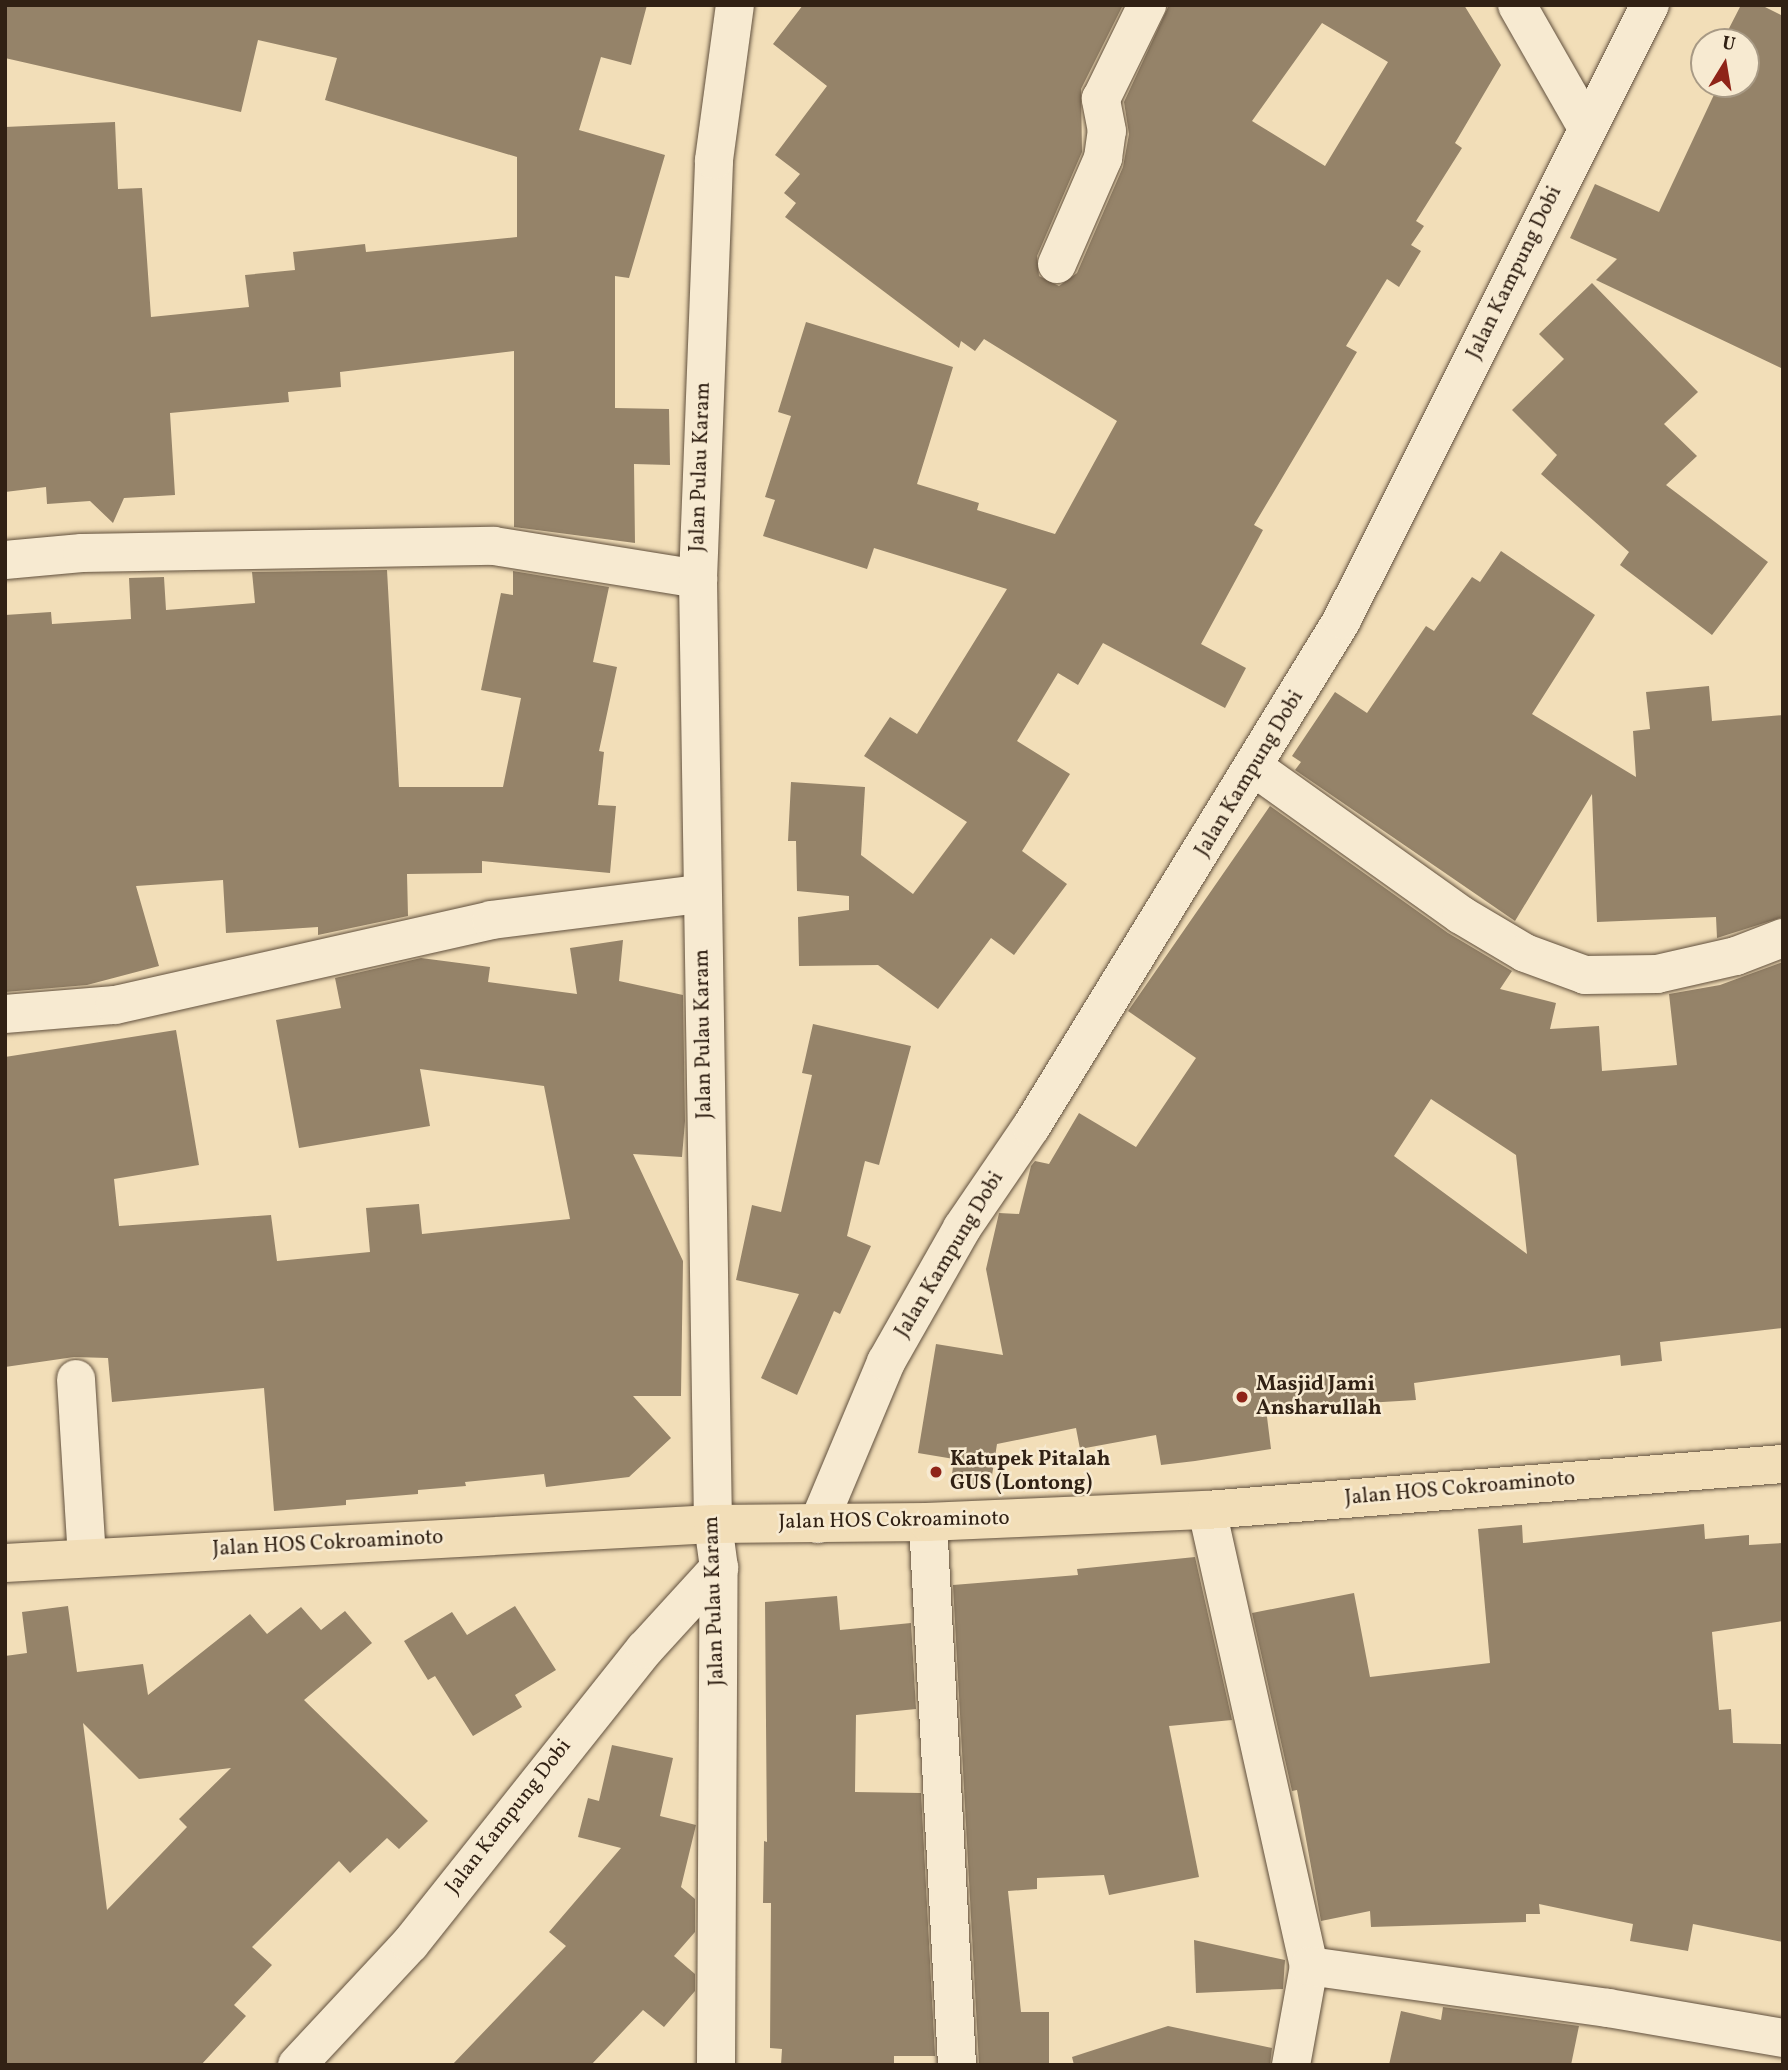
<!DOCTYPE html>
<style>
body{margin:0}
#map{position:relative;width:1788px;height:2070px;overflow:hidden;background:#f2deb8;font-family:Vollkorn,serif}
div>[style]{position:absolute}
.building>*{inset:0;background:#958369}
.roads{filter:drop-shadow(0 0 2px #61503d) drop-shadow(0 0 2px #61503d)}
.minor>*{height:38px;margin:-19px;padding:0 19px;transform-origin:19px;border-radius:19px;background:#f7ead1}
.major>*{height:38px;margin:-19px;padding:0 19px;transform-origin:19px;border-radius:19px;background:#f2deb8}
.dots>*{width:19px;height:19px;translate:-50% -50%;box-sizing:border-box;border:4px solid #f7ead1;border-radius:50%}
span{translate:-50% -50%;white-space:nowrap;text-align:center;line-height:1.15;-webkit-text-stroke:5px #f7ead1;paint-order:stroke}
.street-label{font-size:21px;color:#312114}
.poi-label{font-size:21px;color:#312114;font-weight:700}
.left{translate:0 -50%;text-align:left}
.frame{position:absolute;inset:0;border:7px solid #312114;pointer-events:none}
.north{position:absolute;left:1690px;top:28px;width:70px;height:70px;box-sizing:border-box;background:#f7ead1;border:2px solid #a89a85;border-radius:50%;rotate:11deg;font-size:19px;font-weight:700;line-height:28px;text-align:center;color:#312114}
.north::after{content:'';display:block;margin:auto;width:24px;height:32px;background:#8f2418;clip-path:polygon(50% 0,100% 100%,50% 72%,0 100%)}
</style>
<div id="map">
<div class="building">
<div style="clip-path:polygon(5px 5px,647px 5px,631px 65px,601px 57px,579px 130px,665px 155px,629px 278px,615px 276px,615px 408px,669px 409px,670px 465px,634px 464px,635px 543px,514px 527px,514px 351px,340px 372px,341px 387px,288px 392px,289px 402px,170px 413px,175px 495px,124px 498px,113px 523px,90px 501px,47px 504px,46px 487px,5px 492px,5px 127px,115px 122px,118px 189px,142px 188px,151px 317px,249px 307px,245px 275px,295px 270px,293px 252px,365px 244px,366px 252px,517px 237px,517px 157px,325px 100px,337px 58px,258px 40px,241px 112px,5px 58px)"></div>
<div style="clip-path:polygon(evenodd,803px 5px,1123px 5px,1081px 89px,1082px 152px,1037px 256px,1039px 276px,1059px 286px,1077px 273px,1123px 167px,1129px 134px,1124px 102px,1169px 5px,1464px 5px,1501px 65px,1455px 143px,1462px 148px,1416px 221px,1424px 226px,1411px 245px,1421px 251px,1399px 287px,1387px 279px,1346px 346px,1357px 352px,1254px 525px,1263px 530px,1201px 644px,1246px 668px,1225px 708px,1103px 643px,1078px 685px,1058px 673px,1017px 741px,1070px 774px,1022px 851px,1067px 884px,1014px 955px,991px 938px,938px 1009px,878px 965px,799px 966px,798px 917px,849px 910px,849px 896px,797px 891px,796px 841px,788px 841px,791px 782px,865px 787px,861px 855px,913px 894px,967px 822px,864px 756px,890px 717px,917px 734px,1007px 589px,874px 548px,867px 569px,763px 536px,775px 500px,765px 497px,791px 416px,778px 412px,806px 322px,953px 367px,917px 484px,979px 503px,977px 510px,1055px 534px,1117px 421px,984px 339px,975px 351px,961px 341px,959px 348px,785px 217px,796px 203px,784px 193px,800px 174px,775px 155px,827px 86px,773px 44px,803px 5px,1322px 23px,1388px 62px,1325px 166px,1252px 121px,1322px 23px)"></div>
<div style="clip-path:polygon(1741px 5px,1761px 5px,1783px 16px,1783px 369px,1596px 280px,1617px 259px,1570px 238px,1595px 184px,1659px 212px,1719px 84px,1746px 84px,1746px 42px,1722px 42px)"></div>
<div style="clip-path:polygon(1592px 283px,1698px 392px,1664px 424px,1697px 456px,1666px 485px,1768px 562px,1712px 635px,1620px 565px,1629px 552px,1541px 474px,1557px 455px,1512px 410px,1564px 359px,1539px 334px)"></div>
<div style="clip-path:polygon(1501px 551px,1595px 615px,1532px 714px,1636px 777px,1633px 731px,1650px 729px,1646px 692px,1709px 686px,1712px 721px,1783px 715px,1783px 917px,1717px 938px,1716px 917px,1597px 922px,1592px 794px,1515px 921px,1295px 770px,1301px 762px,1292px 756px,1335px 692px,1367px 713px,1426px 626px,1434px 631px,1472px 577px,1480px 582px)"></div>
<div style="clip-path:polygon(387px 570px,399px 787px,503px 787px,521px 698px,481px 690px,501px 593px,513px 595px,513px 571px,609px 587px,593px 662px,617px 667px,599px 751px,604px 752px,598px 805px,616px 806px,610px 873px,482px 861px,482px 873px,407px 874px,408px 916px,318px 935px,318px 927px,226px 933px,223px 880px,136px 886px,159px 966px,87px 985px,5px 992px,5px 615px,51px 612px,52px 624px,131px 619px,129px 578px,164px 577px,166px 610px,255px 603px,252px 572px)"></div>
<div style="clip-path:polygon(evenodd,1270px 806px,1448px 933px,1512px 971px,1500px 989px,1556px 1003px,1550px 1029px,1599px 1026px,1602px 1071px,1677px 1065px,1669px 994px,1720px 985px,1783px 962px,1783px 1328px,1660px 1342px,1662px 1361px,1621px 1366px,1620px 1355px,1414px 1383px,1416px 1400px,1266px 1409px,1271px 1449px,1195px 1461px,1161px 1465px,1156px 1435px,1080px 1449px,1076px 1428px,997px 1444px,990px 1488px,951px 1482px,954px 1459px,918px 1453px,936px 1344px,1003px 1355px,986px 1269px,999px 1213px,1019px 1214px,1031px 1166px,1035px 1161px,1049px 1164px,1079px 1113px,1136px 1147px,1196px 1058px,1128px 1011px,1270px 806px,1431px 1099px,1516px 1155px,1527px 1254px,1394px 1156px,1431px 1099px)"></div>
<div style="clip-path:polygon(623px 940px,619px 981px,683px 995px,685px 1121px,682px 1157px,633px 1154px,683px 1261px,681px 1396px,633px 1396px,671px 1438px,629px 1477px,546px 1487px,544px 1474px,465px 1482px,466px 1486px,418px 1490px,418px 1494px,346px 1500px,346px 1505px,274px 1511px,264px 1388px,112px 1402px,108px 1358px,74px 1357px,5px 1367px,5px 1057px,176px 1030px,199px 1165px,114px 1179px,119px 1226px,271px 1215px,277px 1261px,370px 1252px,366px 1208px,419px 1204px,422px 1234px,570px 1219px,544px 1086px,420px 1069px,430px 1126px,299px 1148px,276px 1020px,341px 1008px,335px 978px,421px 958px,490px 967px,488px 982px,577px 994px,570px 948px)"></div>
<div style="clip-path:polygon(813px 1024px,911px 1046px,879px 1165px,865px 1161px,847px 1236px,871px 1246px,840px 1314px,834px 1311px,797px 1395px,761px 1378px,799px 1294px,736px 1280px,752px 1205px,781px 1212px,812px 1075px,802px 1073px)"></div>
<div style="clip-path:polygon(1704px 1524px,1705px 1539px,1749px 1535px,1749px 1545px,1783px 1543px,1783px 1621px,1712px 1632px,1719px 1710px,1731px 1709px,1733px 1743px,1783px 1744px,1783px 1942px,1693px 1924px,1688px 1951px,1630px 1941px,1633px 1924px,1539px 1904px,1540px 1914px,1526px 1914px,1526px 1922px,1371px 1927px,1370px 1911px,1321px 1921px,1297px 1790px,1292px 1791px,1252px 1613px,1354px 1593px,1370px 1677px,1490px 1663px,1478px 1529px,1522px 1525px,1523px 1543px)"></div>
<div style="clip-path:polygon(1195px 1557px,1232px 1720px,1169px 1726px,1199px 1877px,1109px 1895px,1104px 1875px,1037px 1878px,1037px 1889px,1008px 1891px,1021px 2012px,1049px 2012px,1049px 2065px,979px 2065px,953px 1585px,1078px 1575px,1077px 1569px)"></div>
<div style="clip-path:polygon(837px 1596px,840px 1630px,911px 1623px,916px 1709px,856px 1715px,855px 1792px,921px 1793px,935px 2056px,894px 2056px,894px 2065px,781px 2065px,782px 2049px,770px 2048px,771px 1903px,763px 1903px,764px 1841px,767px 1842px,765px 1602px)"></div>
<div style="clip-path:polygon(evenodd,68px 1606px,77px 1672px,143px 1664px,148px 1695px,250px 1614px,267px 1634px,301px 1607px,321px 1630px,345px 1611px,372px 1643px,304px 1700px,428px 1821px,399px 1849px,387px 1838px,350px 1873px,339px 1861px,252px 1947px,272px 1965px,234px 2005px,246px 2016px,201px 2065px,5px 2065px,5px 1656px,27px 1653px,22px 1612px,68px 1606px,83px 1723px,139px 1779px,231px 1768px,179px 1819px,187px 1827px,107px 1910px,83px 1723px)"></div>
<div style="clip-path:polygon(515px 1606px,556px 1670px,515px 1695px,522px 1707px,473px 1736px,435px 1676px,428px 1680px,404px 1641px,452px 1612px,467px 1635px)"></div>
<div style="clip-path:polygon(612px 1745px,673px 1758px,660px 1816px,696px 1825px,681px 1887px,695px 1899px,695px 1932px,674px 1956px,695px 1974px,695px 1991px,664px 2027px,643px 2010px,591px 2065px,452px 2065px,566px 1946px,549px 1932px,621px 1848px,578px 1837px,588px 1798px,599px 1801px)"></div>
<div style="clip-path:polygon(1194px 1940px,1285px 1960px,1283px 1989px,1196px 1993px)"></div>
<div style="clip-path:polygon(1443px 2007px,1579px 2026px,1571px 2065px,1389px 2065px,1401px 2011px,1441px 2020px)"></div>
<div style="clip-path:polygon(1168px 2026px,1272px 2048px,1270px 2065px,1074px 2065px,1072px 2057px)"></div>
</div>
<div class="roads">
<div class="minor">
<div style="left:1517px;top:5px;width:139px;rotate:60.3deg"></div>
<div style="left:1057px;top:264px;width:116px;rotate:-66.5deg"></div>
<div style="left:1103px;top:158px;width:27px;rotate:-82deg"></div>
<div style="left:1107px;top:131px;width:33px;rotate:-101deg"></div>
<div style="left:1101px;top:99px;width:105px;rotate:-63.9deg"></div>
<div style="left:5px;top:560px;width:77px;rotate:-5.2deg"></div>
<div style="left:82px;top:553px;width:412px;rotate:-1deg"></div>
<div style="left:494px;top:546px;width:207px;rotate:9.2deg"></div>
<div style="left:1255px;top:768px;width:253px;rotate:35.5deg"></div>
<div style="left:1461px;top:915px;width:74px;rotate:30.7deg"></div>
<div style="left:1525px;top:953px;width:64px;rotate:20.1deg"></div>
<div style="left:1585px;top:975px;width:72px;rotate:-0.8deg"></div>
<div style="left:1657px;top:974px;width:81px;rotate:-12.8deg"></div>
<div style="left:1736px;top:956px;width:50px;rotate:-21deg"></div>
<div style="left:5px;top:1014px;width:110px;rotate:-4.7deg"></div>
<div style="left:115px;top:1005px;width:385px;rotate:-12.7deg"></div>
<div style="left:491px;top:920px;width:212px;rotate:-7.1deg"></div>
<div style="left:76px;top:1379px;width:178px;rotate:86.5deg"></div>
<div style="left:1207px;top:1510px;width:467px;rotate:77.4deg"></div>
<div style="left:1309px;top:1966px;width:101px;rotate:100.3deg"></div>
<div style="left:928px;top:1522px;width:544px;rotate:86.94deg"></div>
<div style="left:818px;top:1524px;width:176px;rotate:-67.2deg"></div>
<div style="left:886px;top:1362px;width:154px;rotate:-60.4deg"></div>
<div style="left:962px;top:1228px;width:122px;rotate:-55.7deg"></div>
<div style="left:1031px;top:1127px;width:595px;rotate:-58.47deg"></div>
<div style="left:1342px;top:620px;width:688px;rotate:-63.4deg"></div>
<div style="left:1309px;top:1966px;width:302px;rotate:8deg"></div>
<div style="left:1608px;top:2008px;width:178px;rotate:9.7deg"></div>
<div style="left:297px;top:2065px;width:166px;rotate:-47deg"></div>
<div style="left:410px;top:1944px;width:377px;rotate:-51.5deg"></div>
<div style="left:645px;top:1649px;width:110px;rotate:-47.6deg"></div>
<div style="left:716px;top:2065px;width:497px;rotate:-89.7deg"></div>
<div style="left:719px;top:1568px;width:44px;rotate:-97.8deg"></div>
<div style="left:713px;top:1524px;width:945px;rotate:-90.91deg"></div>
<div style="left:698px;top:579px;width:419px;rotate:-87.8deg"></div>
<div style="left:714px;top:160px;width:156px;rotate:-82.3deg"></div>
</div>
<div class="major">
<div style="left:5px;top:1563px;width:709px;rotate:-3.15deg"></div>
<div style="left:713px;top:1524px;width:215px;rotate:-0.5deg"></div>
<div style="left:928px;top:1522px;width:279px;rotate:-2.5deg"></div>
<div style="left:1207px;top:1510px;width:578px;rotate:-4.57deg"></div>
</div>
</div>
<div class="dots">
<div style="left:1242px;top:1397px;background:#8f2418"></div>
<div style="left:936px;top:1472px;background:#8f2418"></div>
</div>
<div class="street-label">
<span style="left:1515px;top:273px;rotate:-64deg">Jalan Kampung Dobi</span>
<span style="left:701px;top:467px;rotate:-88deg">Jalan Pulau Karam</span>
<span style="left:1250px;top:774px;rotate:-59deg">Jalan Kampung Dobi</span>
<span style="left:704px;top:1034px;rotate:-91deg">Jalan Pulau Karam</span>
<span style="left:950px;top:1255px;rotate:-59deg">Jalan Kampung Dobi</span>
<span style="left:1460px;top:1489px;rotate:-5deg">Jalan HOS Cokroaminoto</span>
<span style="left:894px;top:1521px;rotate:-1deg">Jalan HOS Cokroaminoto</span>
<span style="left:328px;top:1544px;rotate:-3deg">Jalan HOS Cokroaminoto</span>
<span style="left:715px;top:1601px;rotate:-92deg">Jalan Pulau Karam</span>
<span style="left:509px;top:1817px;rotate:-52deg">Jalan Kampung Dobi</span>
</div>
<div class="poi-label">
<span class="left" style="left:1256px;top:1397px">Masjid Jami<br>Ansharullah</span>
<span class="left" style="left:950px;top:1472px">Katupek Pitalah<br>GUS (Lontong)</span>
</div>
<div class="frame"></div>
<div class="north">U</div>
</div>
